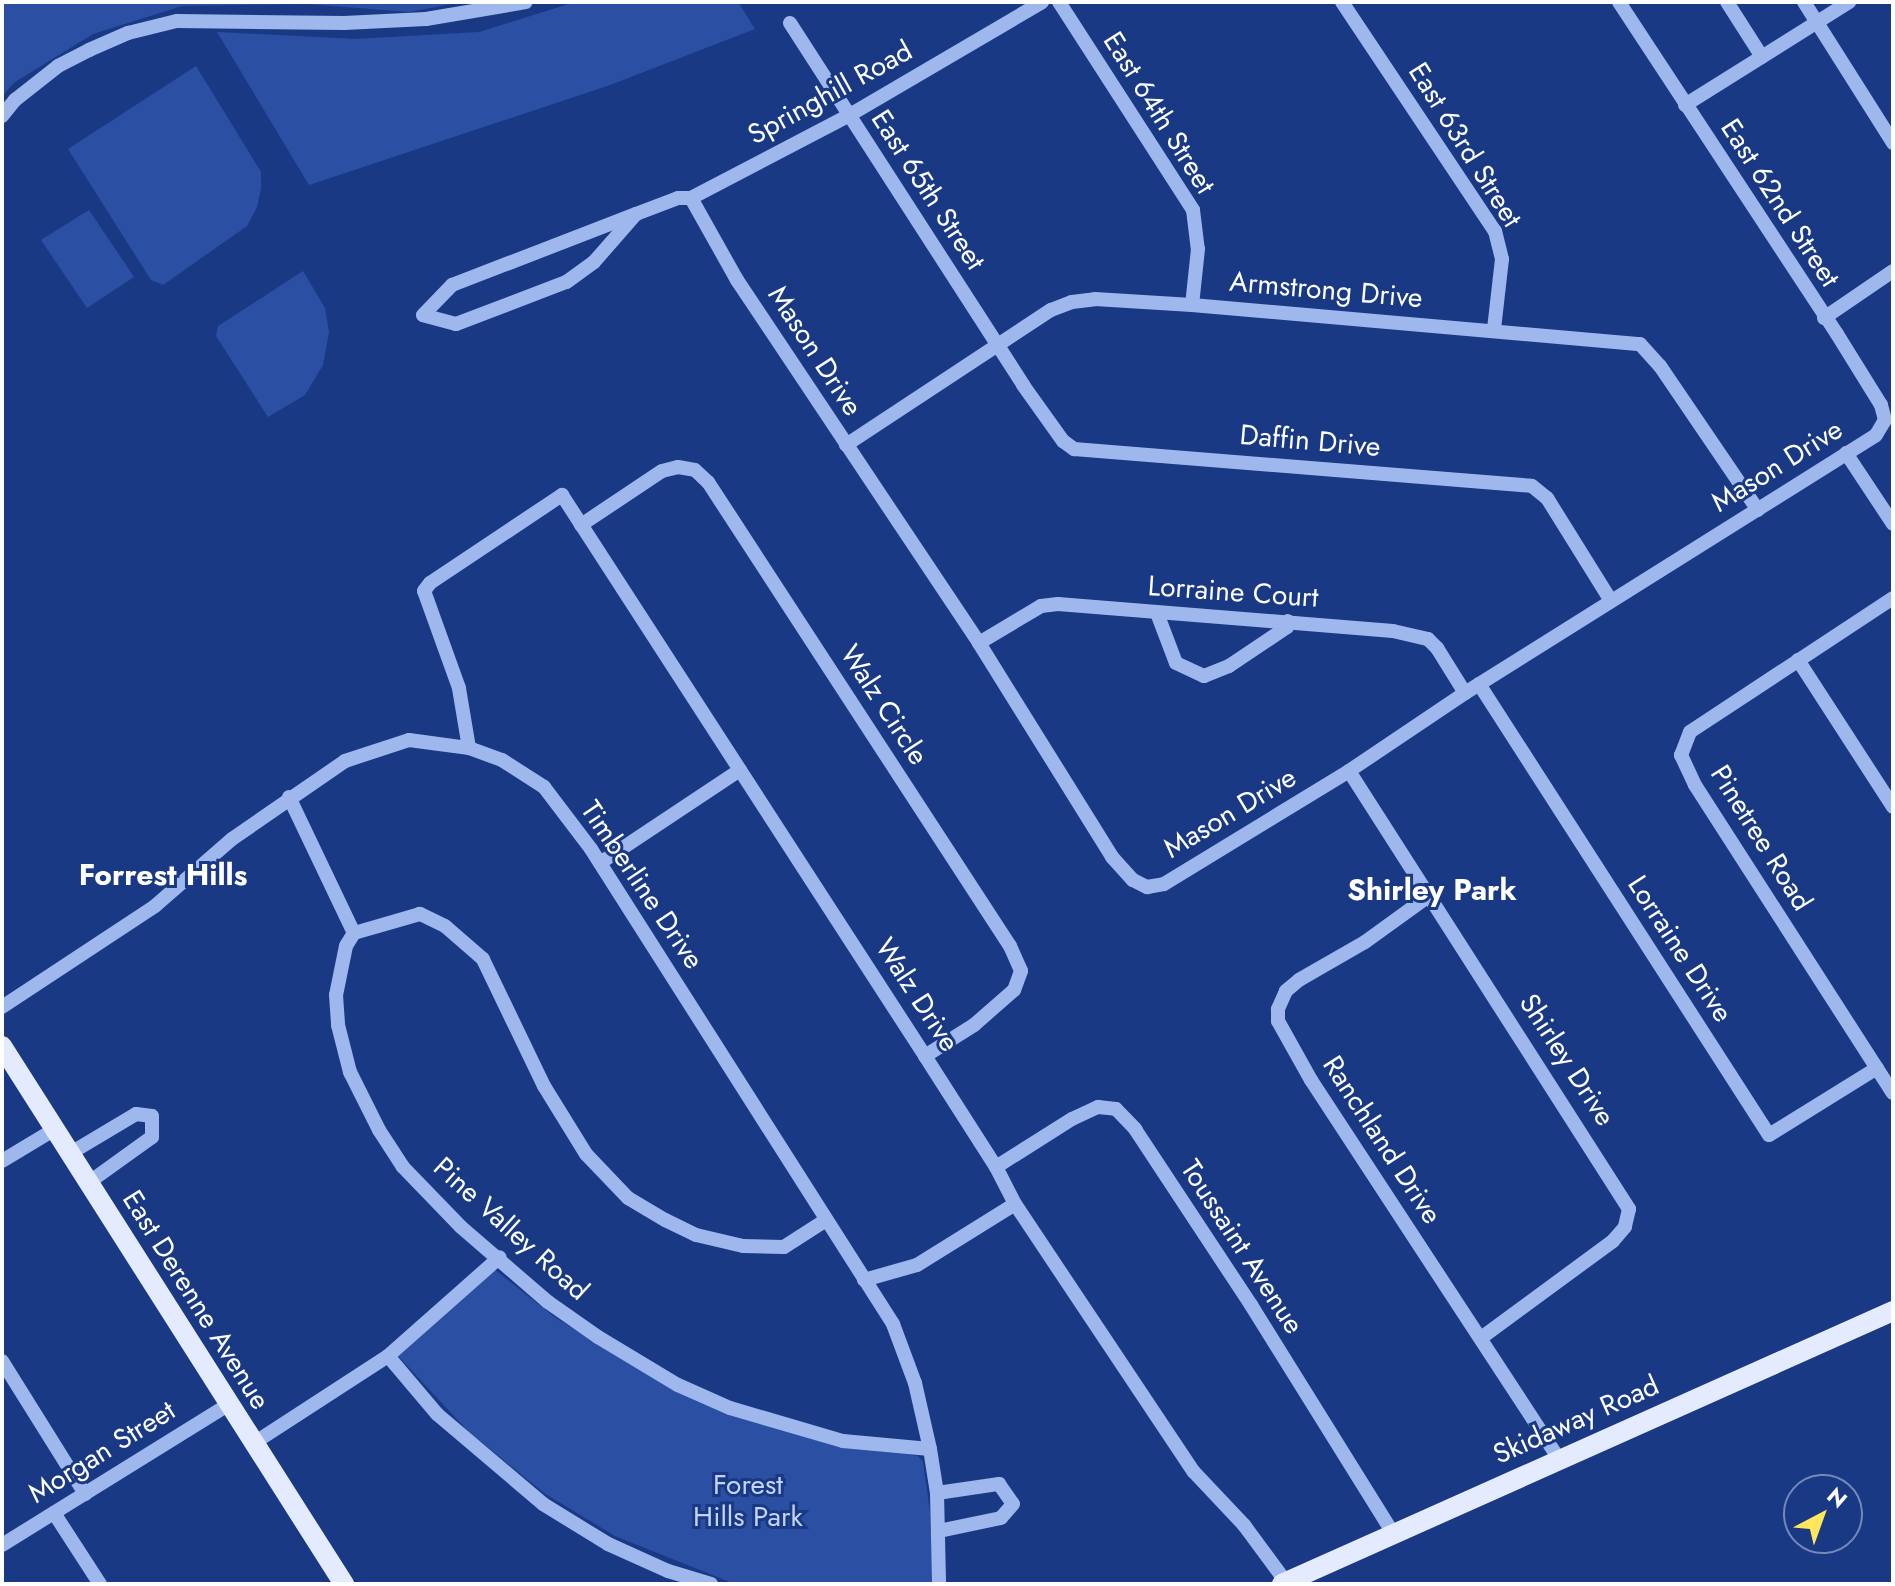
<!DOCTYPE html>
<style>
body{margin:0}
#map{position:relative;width:1895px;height:1586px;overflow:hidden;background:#193985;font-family:Jost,sans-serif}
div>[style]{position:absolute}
.green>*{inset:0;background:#2b50a3}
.minor>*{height:14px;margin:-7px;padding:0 7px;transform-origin:7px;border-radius:7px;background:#9eb7ec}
.major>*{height:20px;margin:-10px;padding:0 10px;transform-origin:10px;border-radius:10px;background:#e4ebff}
span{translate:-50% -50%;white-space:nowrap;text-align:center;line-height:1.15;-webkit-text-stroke:6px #193985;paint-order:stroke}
.street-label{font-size:28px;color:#fff}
.park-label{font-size:28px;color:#c4d4f9}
.neighbourhood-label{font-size:30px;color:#fff;font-weight:700}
.frame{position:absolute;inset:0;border:4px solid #fff;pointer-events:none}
.north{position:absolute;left:1783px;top:1474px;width:80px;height:80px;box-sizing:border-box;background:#193985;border:2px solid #7588b6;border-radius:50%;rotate:41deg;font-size:22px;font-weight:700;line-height:32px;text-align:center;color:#fff}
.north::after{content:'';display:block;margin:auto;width:28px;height:36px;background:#ffe65a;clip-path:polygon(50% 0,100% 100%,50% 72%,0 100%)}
</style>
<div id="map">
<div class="green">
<div style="clip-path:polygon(2px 2px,462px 2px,409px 12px,307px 4px,182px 6px,93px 34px,15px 82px,2px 96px)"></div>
<div style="clip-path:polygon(575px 2px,738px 2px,755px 29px,610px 85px,309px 185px,217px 32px,356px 39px,479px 32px)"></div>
<div style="clip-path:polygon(196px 66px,261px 172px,261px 189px,257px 207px,247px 226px,163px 285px,151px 280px,68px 149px)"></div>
<div style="clip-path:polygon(89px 210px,134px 277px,87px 308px,41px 240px)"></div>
<div style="clip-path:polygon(303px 271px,325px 308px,329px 332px,323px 365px,305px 395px,268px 417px,216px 336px,218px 326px)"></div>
<div style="clip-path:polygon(495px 1270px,556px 1318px,629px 1363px,819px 1437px,918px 1456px,923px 1462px,930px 1512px,933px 1584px,735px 1584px,615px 1536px,544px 1493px,468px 1431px,398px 1356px)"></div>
</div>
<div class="minor">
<div style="left:1059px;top:2px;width:247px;rotate:57.2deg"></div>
<div style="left:1193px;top:210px;width:39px;rotate:83deg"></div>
<div style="left:1198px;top:249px;width:56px;rotate:96.1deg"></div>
<div style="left:1342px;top:2px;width:275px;rotate:56.3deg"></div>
<div style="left:1495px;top:231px;width:29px;rotate:76deg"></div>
<div style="left:1502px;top:259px;width:70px;rotate:96.5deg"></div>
<div style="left:1727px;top:2px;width:65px;rotate:57.5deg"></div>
<div style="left:1804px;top:2px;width:167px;rotate:57.7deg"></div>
<div style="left:790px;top:23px;width:431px;rotate:57.2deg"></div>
<div style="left:1023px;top:385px;width:69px;rotate:54.5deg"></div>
<div style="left:1063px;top:441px;width:14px;rotate:36deg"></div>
<div style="left:1074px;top:449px;width:459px;rotate:4.6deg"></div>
<div style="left:1532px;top:486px;width:19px;rotate:39deg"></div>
<div style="left:1547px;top:498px;width:121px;rotate:58.1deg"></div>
<div style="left:1685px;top:105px;width:194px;rotate:-32.1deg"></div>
<div style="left:2px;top:116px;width:21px;rotate:-51deg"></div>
<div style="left:15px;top:100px;width:55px;rotate:-38.3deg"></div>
<div style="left:58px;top:66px;width:35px;rotate:-27deg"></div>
<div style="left:89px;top:50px;width:43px;rotate:-23.6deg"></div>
<div style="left:128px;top:33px;width:50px;rotate:-13.8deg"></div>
<div style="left:177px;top:21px;width:167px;rotate:0.7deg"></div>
<div style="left:344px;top:23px;width:82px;rotate:-2.8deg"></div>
<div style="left:426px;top:19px;width:101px;rotate:-9.6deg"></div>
<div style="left:691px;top:198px;width:94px;rotate:60.7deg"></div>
<div style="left:737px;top:280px;width:436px;rotate:56.3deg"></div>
<div style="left:979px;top:643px;width:252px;rotate:58.1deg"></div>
<div style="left:1112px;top:857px;width:31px;rotate:48deg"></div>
<div style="left:1133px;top:880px;width:16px;rotate:27deg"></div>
<div style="left:1147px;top:887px;width:17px;rotate:-10deg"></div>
<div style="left:1164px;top:884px;width:217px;rotate:-31.4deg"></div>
<div style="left:1349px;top:771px;width:140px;rotate:-33.9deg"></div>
<div style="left:1465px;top:693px;width:485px;rotate:-32.1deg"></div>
<div style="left:1876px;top:435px;width:17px;rotate:-59deg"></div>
<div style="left:1885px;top:420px;width:16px;rotate:-105deg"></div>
<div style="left:1881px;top:405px;width:84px;rotate:-121.8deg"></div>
<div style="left:1837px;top:334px;width:397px;rotate:-123.3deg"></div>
<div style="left:636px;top:214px;width:64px;rotate:131.2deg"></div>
<div style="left:594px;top:262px;width:34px;rotate:144deg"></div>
<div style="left:566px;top:282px;width:118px;rotate:159.1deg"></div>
<div style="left:456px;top:324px;width:34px;rotate:-165deg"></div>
<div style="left:423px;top:315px;width:42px;rotate:-46deg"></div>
<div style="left:452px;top:285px;width:197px;rotate:-21.1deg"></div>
<div style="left:636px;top:214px;width:45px;rotate:-20.9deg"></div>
<div style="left:678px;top:198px;width:13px"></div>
<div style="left:691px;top:198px;width:177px;rotate:-27.6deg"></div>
<div style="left:848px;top:116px;width:225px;rotate:-30.4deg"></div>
<div style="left:1824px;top:318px;width:83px;rotate:-34.3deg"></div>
<div style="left:846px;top:445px;width:245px;rotate:-33.4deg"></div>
<div style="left:1051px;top:310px;width:22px;rotate:-21deg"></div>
<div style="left:1072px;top:302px;width:23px;rotate:-7deg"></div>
<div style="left:1095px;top:299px;width:97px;rotate:3.5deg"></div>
<div style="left:1192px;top:305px;width:450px;rotate:5deg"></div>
<div style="left:1640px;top:344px;width:30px;rotate:48deg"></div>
<div style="left:1660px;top:366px;width:174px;rotate:55.8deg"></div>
<div style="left:1846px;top:453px;width:85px;rotate:56.5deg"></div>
<div style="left:581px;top:525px;width:97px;rotate:-33.7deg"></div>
<div style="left:662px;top:471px;width:16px;rotate:-14deg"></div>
<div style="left:678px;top:467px;width:17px;rotate:10deg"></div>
<div style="left:695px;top:470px;width:18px;rotate:43deg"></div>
<div style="left:708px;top:482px;width:554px;rotate:56.94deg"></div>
<div style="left:1010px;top:946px;width:27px;rotate:66deg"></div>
<div style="left:1021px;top:971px;width:20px;rotate:110deg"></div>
<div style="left:1014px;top:990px;width:53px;rotate:138.8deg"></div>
<div style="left:974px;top:1025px;width:58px;rotate:147.7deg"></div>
<div style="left:1893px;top:598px;width:243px;rotate:146.6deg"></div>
<div style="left:1690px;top:732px;width:25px;rotate:111deg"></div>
<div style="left:1681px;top:755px;width:33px;rotate:65deg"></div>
<div style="left:1695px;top:785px;width:366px;rotate:57.3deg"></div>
<div style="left:1157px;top:613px;width:53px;rotate:69.2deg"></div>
<div style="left:1176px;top:663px;width:31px;rotate:25deg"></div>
<div style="left:1204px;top:676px;width:27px;rotate:-22deg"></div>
<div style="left:1229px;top:666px;width:70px;rotate:-33.9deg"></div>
<div style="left:1287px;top:627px;width:6px;rotate:-81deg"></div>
<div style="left:979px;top:643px;width:72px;rotate:-30.8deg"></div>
<div style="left:1041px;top:606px;width:17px;rotate:-7deg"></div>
<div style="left:1058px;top:604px;width:336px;rotate:4.6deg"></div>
<div style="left:1393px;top:631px;width:36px;rotate:13deg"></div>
<div style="left:1428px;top:639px;width:13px;rotate:45deg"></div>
<div style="left:1437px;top:648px;width:53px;rotate:58.1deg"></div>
<div style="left:1798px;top:660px;width:175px;rotate:57.1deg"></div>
<div style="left:1479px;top:684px;width:536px;rotate:57.26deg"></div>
<div style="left:1769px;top:1135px;width:127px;rotate:-31.8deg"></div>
<div style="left:469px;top:748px;width:61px;rotate:-99.5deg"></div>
<div style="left:459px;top:688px;width:103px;rotate:-109.8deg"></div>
<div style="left:424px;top:591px;width:10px;rotate:-53deg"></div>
<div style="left:430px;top:583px;width:159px;rotate:-33.7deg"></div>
<div style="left:562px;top:495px;width:668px;rotate:57.09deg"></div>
<div style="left:925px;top:1056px;width:132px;rotate:57.4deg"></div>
<div style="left:996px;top:1167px;width:42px;rotate:62.8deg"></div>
<div style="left:1015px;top:1204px;width:322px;rotate:56.3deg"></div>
<div style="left:1194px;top:1472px;width:73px;rotate:46.7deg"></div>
<div style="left:1244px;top:1525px;width:71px;rotate:53.6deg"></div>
<div style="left:1349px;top:771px;width:520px;rotate:57.41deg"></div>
<div style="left:1629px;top:1209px;width:18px;rotate:103deg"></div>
<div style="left:1625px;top:1227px;width:18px;rotate:131deg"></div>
<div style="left:1613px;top:1241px;width:164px;rotate:143.7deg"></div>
<div style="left:289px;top:797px;width:151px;rotate:64.5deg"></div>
<div style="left:600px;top:863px;width:168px;rotate:-33.6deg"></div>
<div style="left:1430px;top:895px;width:80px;rotate:144.1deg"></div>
<div style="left:1365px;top:942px;width:76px;rotate:150.1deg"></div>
<div style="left:1299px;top:980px;width:17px;rotate:140deg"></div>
<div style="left:1286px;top:991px;width:20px;rotate:114deg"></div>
<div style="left:1278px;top:1009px;width:12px;rotate:90deg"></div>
<div style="left:1278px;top:1021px;width:68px;rotate:60.8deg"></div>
<div style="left:1311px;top:1080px;width:452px;rotate:56.8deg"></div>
<div style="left:2px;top:1007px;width:183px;rotate:-33.4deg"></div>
<div style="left:155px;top:906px;width:102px;rotate:-41deg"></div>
<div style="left:232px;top:839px;width:137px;rotate:-34.6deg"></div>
<div style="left:345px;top:761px;width:67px;rotate:-18.2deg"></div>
<div style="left:409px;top:740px;width:61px;rotate:7.6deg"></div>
<div style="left:469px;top:748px;width:35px;rotate:20deg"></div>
<div style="left:502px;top:760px;width:50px;rotate:32.7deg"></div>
<div style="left:544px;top:787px;width:78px;rotate:52.8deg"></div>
<div style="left:591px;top:849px;width:563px;rotate:57.55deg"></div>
<div style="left:893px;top:1324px;width:63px;rotate:69.6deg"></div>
<div style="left:915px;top:1383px;width:68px;rotate:77.2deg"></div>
<div style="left:930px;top:1449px;width:45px;rotate:81deg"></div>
<div style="left:937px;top:1493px;width:91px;rotate:88.7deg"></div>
<div style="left:69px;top:1154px;width:78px;rotate:-30.8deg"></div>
<div style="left:136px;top:1114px;width:16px;rotate:7deg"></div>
<div style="left:152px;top:1116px;width:21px;rotate:90deg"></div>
<div style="left:152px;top:1137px;width:79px;rotate:144.3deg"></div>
<div style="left:2px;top:1161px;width:62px;rotate:-31.1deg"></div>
<div style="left:996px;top:1167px;width:90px;rotate:-32.3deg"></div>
<div style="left:1072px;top:1119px;width:29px;rotate:-25deg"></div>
<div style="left:1098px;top:1107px;width:18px;rotate:6deg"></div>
<div style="left:1116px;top:1109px;width:28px;rotate:46deg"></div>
<div style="left:1135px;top:1129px;width:211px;rotate:56.6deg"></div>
<div style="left:1251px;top:1305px;width:269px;rotate:58.1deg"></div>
<div style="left:826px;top:1220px;width:50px;rotate:147.3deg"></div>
<div style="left:784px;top:1247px;width:41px;rotate:-178.6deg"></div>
<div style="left:743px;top:1246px;width:48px;rotate:-166.8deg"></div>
<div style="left:696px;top:1235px;width:34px;rotate:-154deg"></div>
<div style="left:665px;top:1220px;width:43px;rotate:-149.3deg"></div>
<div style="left:628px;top:1198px;width:61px;rotate:-133.7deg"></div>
<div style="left:586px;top:1154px;width:80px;rotate:-121.7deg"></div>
<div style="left:544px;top:1086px;width:141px;rotate:-115.7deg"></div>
<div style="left:483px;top:959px;width:50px;rotate:-139deg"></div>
<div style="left:445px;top:926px;width:28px;rotate:-154deg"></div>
<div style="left:420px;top:914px;width:69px;rotate:163.9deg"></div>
<div style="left:354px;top:933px;width:15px;rotate:122deg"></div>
<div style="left:346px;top:946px;width:50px;rotate:101.5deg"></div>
<div style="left:336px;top:995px;width:30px;rotate:86deg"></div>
<div style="left:338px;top:1025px;width:49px;rotate:75.7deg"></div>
<div style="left:350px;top:1072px;width:65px;rotate:63.4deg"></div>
<div style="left:379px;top:1130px;width:44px;rotate:57deg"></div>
<div style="left:403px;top:1167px;width:83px;rotate:46deg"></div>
<div style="left:461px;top:1227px;width:115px;rotate:40.8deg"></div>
<div style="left:548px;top:1302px;width:61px;rotate:35deg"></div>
<div style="left:598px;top:1337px;width:93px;rotate:31deg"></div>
<div style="left:678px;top:1385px;width:57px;rotate:23.9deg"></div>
<div style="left:730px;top:1408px;width:118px;rotate:16.3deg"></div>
<div style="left:843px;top:1441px;width:87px;rotate:5.3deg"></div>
<div style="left:864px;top:1280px;width:55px;rotate:-15.8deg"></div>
<div style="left:917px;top:1265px;width:115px;rotate:-31.9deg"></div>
<div style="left:388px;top:1356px;width:76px;rotate:49.8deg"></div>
<div style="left:437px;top:1414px;width:139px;rotate:40.3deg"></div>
<div style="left:543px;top:1504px;width:76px;rotate:31.6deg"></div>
<div style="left:608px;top:1544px;width:66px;rotate:24.2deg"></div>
<div style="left:668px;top:1571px;width:45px;rotate:16.8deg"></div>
<div style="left:2px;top:1361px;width:157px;rotate:58deg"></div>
<div style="left:254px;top:1443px;width:160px;rotate:-33deg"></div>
<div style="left:388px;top:1356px;width:149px;rotate:-41.5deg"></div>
<div style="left:937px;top:1493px;width:63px;rotate:-8.3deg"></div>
<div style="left:999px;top:1484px;width:24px;rotate:55deg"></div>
<div style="left:1013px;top:1504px;width:18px;rotate:131deg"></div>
<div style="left:1001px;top:1518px;width:63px;rotate:168.2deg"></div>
<div style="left:54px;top:1513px;width:85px;rotate:57.1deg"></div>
<div style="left:2px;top:1545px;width:267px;rotate:-31.8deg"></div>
</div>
<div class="major">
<div style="left:2px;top:1046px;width:638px;rotate:57.56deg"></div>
<div style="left:1282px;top:1584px;width:669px;rotate:-24.08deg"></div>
</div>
<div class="street-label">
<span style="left:830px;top:93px;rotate:-29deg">Springhill Road</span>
<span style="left:1159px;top:113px;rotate:58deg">East 64th Street</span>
<span style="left:1465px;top:145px;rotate:58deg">East 63rd Street</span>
<span style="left:928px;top:190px;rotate:57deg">East 65th Street</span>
<span style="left:1780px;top:203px;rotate:57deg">East 62nd Street</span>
<span style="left:1326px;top:290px;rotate:5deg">Armstrong Drive</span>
<span style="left:815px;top:351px;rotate:57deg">Mason Drive</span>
<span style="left:1310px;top:441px;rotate:5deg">Daffin Drive</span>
<span style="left:1777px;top:466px;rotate:-32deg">Mason Drive</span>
<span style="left:1233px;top:592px;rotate:4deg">Lorraine Court</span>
<span style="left:884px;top:705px;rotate:57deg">Walz Circle</span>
<span style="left:1230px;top:813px;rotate:-31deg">Mason Drive</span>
<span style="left:1761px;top:838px;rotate:58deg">Pinetree Road</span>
<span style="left:642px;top:885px;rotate:56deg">Timberline Drive</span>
<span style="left:1680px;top:949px;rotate:57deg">Lorraine Drive</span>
<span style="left:917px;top:995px;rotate:57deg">Walz Drive</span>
<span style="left:1567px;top:1060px;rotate:57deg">Shirley Drive</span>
<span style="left:1382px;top:1140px;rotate:57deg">Ranchland Drive</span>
<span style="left:511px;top:1229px;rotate:42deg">Pine Valley Road</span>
<span style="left:1242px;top:1247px;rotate:57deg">Toussaint Avenue</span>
<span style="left:196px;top:1300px;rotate:58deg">East Derenne Avenue</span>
<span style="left:1576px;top:1420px;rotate:-24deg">Skidaway Road</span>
<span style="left:102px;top:1452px;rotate:-32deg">Morgan Street</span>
</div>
<div class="park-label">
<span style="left:748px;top:1501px">Forest<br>Hills Park</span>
</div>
<div class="neighbourhood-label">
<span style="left:163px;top:875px">Forrest Hills</span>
<span style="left:1432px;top:890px">Shirley Park</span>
</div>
<div class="frame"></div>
<div class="north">N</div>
</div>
